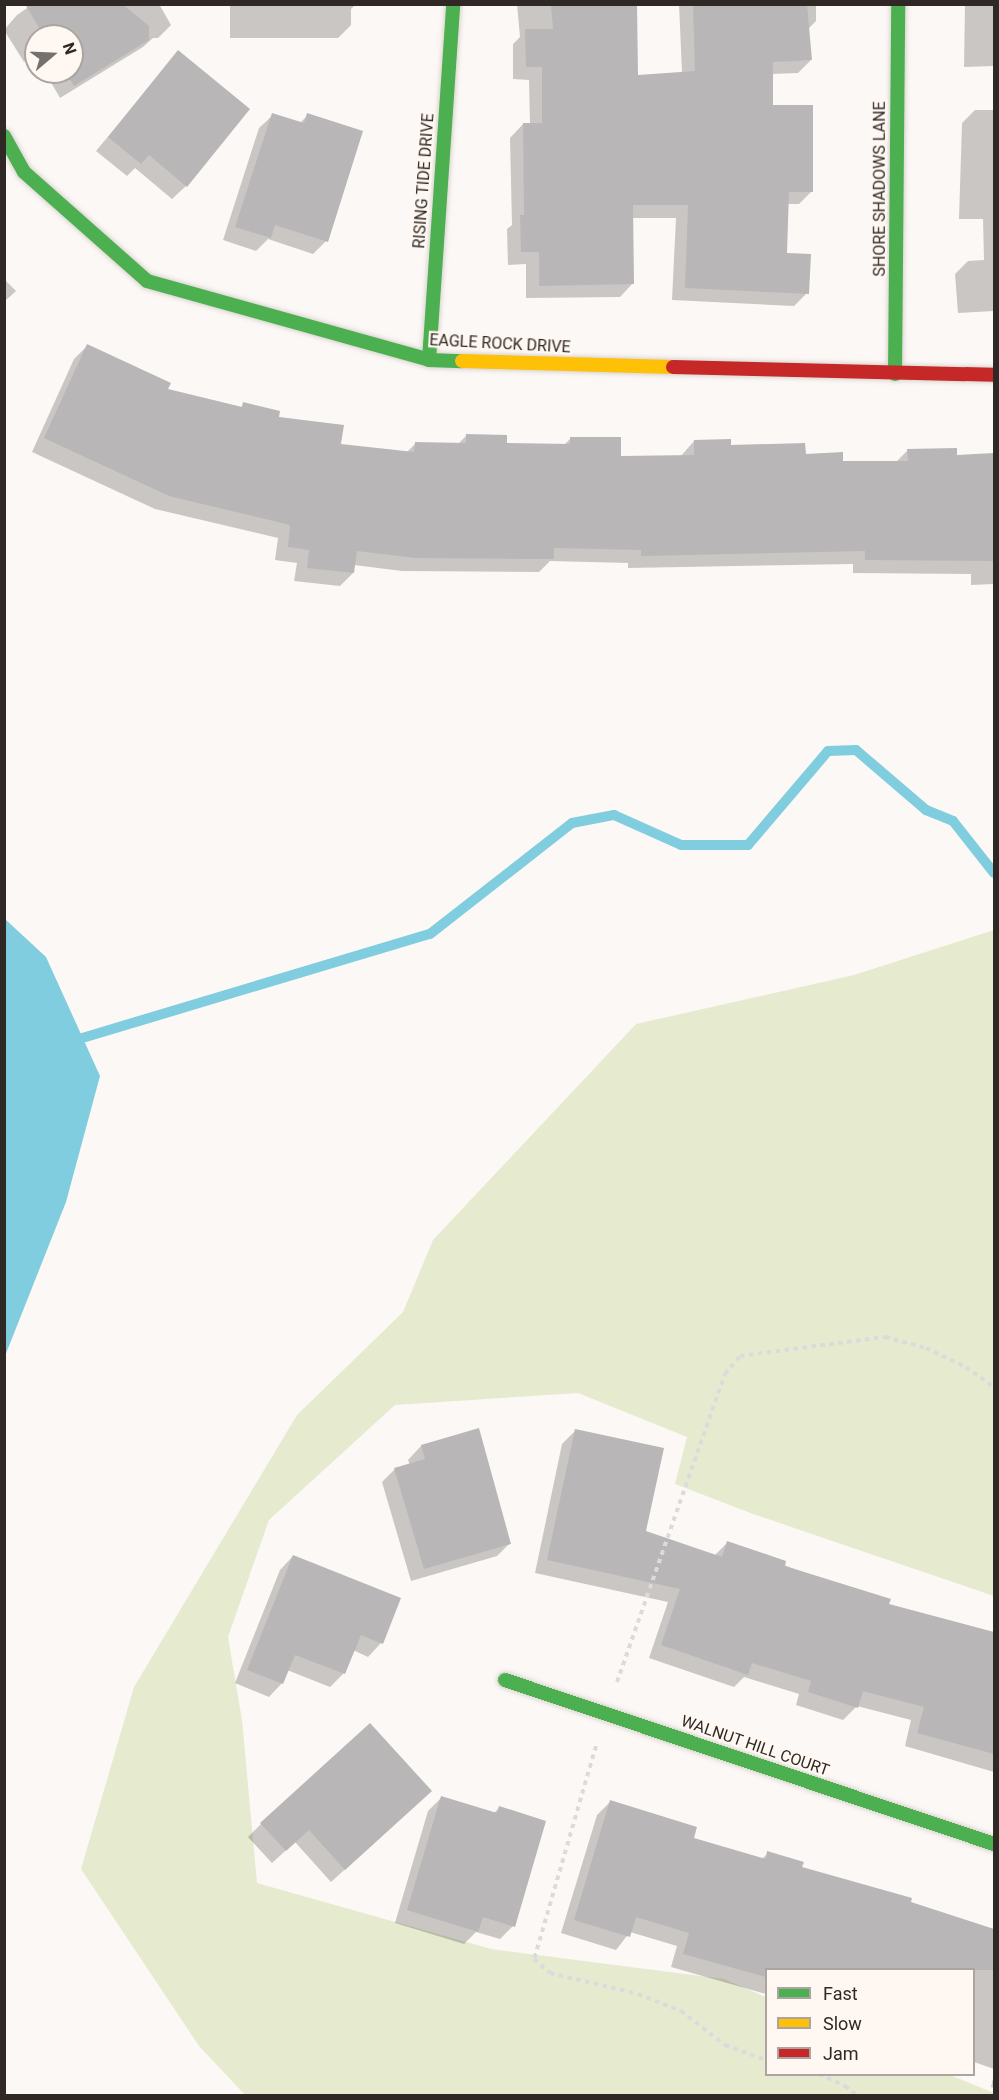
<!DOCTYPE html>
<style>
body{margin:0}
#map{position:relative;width:999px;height:2100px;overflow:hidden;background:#fcf8f5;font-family:Roboto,sans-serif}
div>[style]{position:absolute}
.green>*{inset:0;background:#e6ebd0}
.water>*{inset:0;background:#7fcddf}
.shadow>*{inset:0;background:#0003}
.stream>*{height:10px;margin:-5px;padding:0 5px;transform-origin:5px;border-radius:5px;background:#7fcddf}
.building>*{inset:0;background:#b9b6b8}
.path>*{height:4px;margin-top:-2px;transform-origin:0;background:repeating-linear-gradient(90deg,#dcdada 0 4.5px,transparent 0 9px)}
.roads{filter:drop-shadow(0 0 2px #d9d4d0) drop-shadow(0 0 2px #d9d4d0)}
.fast>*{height:14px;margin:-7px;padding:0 7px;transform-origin:7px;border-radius:7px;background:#4caf50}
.slow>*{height:14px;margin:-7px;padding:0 7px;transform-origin:7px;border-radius:7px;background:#ffc107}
.jam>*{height:14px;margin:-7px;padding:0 7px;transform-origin:7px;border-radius:7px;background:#c62828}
span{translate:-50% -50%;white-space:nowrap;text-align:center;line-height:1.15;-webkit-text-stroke:4.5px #fff7f2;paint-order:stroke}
.street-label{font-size:16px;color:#2f2824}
.frame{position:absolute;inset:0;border:6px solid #2f2824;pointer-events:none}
.legend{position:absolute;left:765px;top:1968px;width:210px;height:108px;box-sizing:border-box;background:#fff7f2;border:2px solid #aca4a0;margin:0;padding:8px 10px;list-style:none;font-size:18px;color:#2f2824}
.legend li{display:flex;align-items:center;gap:12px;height:30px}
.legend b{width:30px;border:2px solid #aca4a0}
.north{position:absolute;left:24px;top:24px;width:60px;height:60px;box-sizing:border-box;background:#fff7f2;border:2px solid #aca4a0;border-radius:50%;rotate:71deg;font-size:16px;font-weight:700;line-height:24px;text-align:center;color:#2f2824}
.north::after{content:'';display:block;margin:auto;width:21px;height:27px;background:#77716d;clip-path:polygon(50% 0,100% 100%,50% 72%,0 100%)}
</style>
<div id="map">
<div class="green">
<div style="clip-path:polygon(994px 930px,994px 1596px,753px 1514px,675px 1484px,687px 1437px,578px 1393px,395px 1405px,269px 1520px,228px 1637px,242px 1720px,257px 1883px,491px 1949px,724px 1979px,766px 1997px,766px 2074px,950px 2075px,994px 2093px,994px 2095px,245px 2095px,199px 2046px,81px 1869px,134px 1687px,297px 1415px,403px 1312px,433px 1240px,636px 1024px,854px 975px)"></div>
</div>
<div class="water">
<div style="clip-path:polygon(5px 919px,46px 957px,100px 1076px,66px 1202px,5px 1356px)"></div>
</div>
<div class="shadow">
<div style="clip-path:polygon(33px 4px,159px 4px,171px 25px,158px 38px,153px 38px,143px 47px,60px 98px,45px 72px,72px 72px,72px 36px,36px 36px,36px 58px,34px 55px,24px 62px,4px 30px,17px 15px)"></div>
<div style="clip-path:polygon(230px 4px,356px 4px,351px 9px,351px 25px,338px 38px,230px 38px)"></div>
<div style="clip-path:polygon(517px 4px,636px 4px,637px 76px,682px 73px,679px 4px,816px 4px,816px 21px,808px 29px,811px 60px,798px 73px,771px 74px,772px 106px,812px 191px,799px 204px,787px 204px,785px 254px,807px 293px,794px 306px,672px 300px,676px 218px,632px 218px,633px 283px,620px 297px,526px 298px,526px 264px,508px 265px,507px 229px,512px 225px,510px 138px,523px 124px,530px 124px,529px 80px,513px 79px,513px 44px,520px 37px)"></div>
<div style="clip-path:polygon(965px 4px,994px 4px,994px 66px,964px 67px)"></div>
<div style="clip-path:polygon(178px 52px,186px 186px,172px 199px,135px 168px,127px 176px,96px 151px)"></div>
<div style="clip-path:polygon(994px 68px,994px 311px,958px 313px,955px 274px,968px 261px,984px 260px,983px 219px,959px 219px,962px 123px,975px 110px,994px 110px)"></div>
<div style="clip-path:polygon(273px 115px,300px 123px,308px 115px,326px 241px,313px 254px,268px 239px,256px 251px,223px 240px,259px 128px)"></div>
<div style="clip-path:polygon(4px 279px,16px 291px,4px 302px)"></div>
<div style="clip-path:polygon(87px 346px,166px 390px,240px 408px,244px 404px,340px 445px,406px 453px,415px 444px,458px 444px,467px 435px,506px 445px,563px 446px,571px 438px,619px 457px,681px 456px,694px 441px,842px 463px,896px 462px,908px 450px,956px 457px,994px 455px,994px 584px,971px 585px,971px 574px,853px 573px,853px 564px,628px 568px,628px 563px,550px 561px,539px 572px,402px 571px,354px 565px,353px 573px,340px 586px,294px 581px,297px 563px,275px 560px,278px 538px,155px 509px,32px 452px,74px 359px)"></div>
<div style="clip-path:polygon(478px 1430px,510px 1543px,497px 1556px,411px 1581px,382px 1482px,395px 1469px,410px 1465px,408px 1460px,421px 1446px)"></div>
<div style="clip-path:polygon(575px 1431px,645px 1532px,714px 1556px,727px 1543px,887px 1605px,994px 1634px,994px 1772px,905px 1746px,911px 1720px,857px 1706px,843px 1720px,796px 1705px,799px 1694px,744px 1677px,734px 1687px,649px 1658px,668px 1602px,535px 1573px,562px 1444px)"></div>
<div style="clip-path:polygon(293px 1556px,399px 1599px,381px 1643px,368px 1657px,353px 1650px,343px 1674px,330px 1687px,287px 1670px,282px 1683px,269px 1697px,235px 1683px,280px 1570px)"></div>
<div style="clip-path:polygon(441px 1798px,493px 1814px,499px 1808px,513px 1926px,500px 1939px,476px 1932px,464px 1944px,395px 1923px,428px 1811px)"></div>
<div style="clip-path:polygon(610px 1802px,692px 1839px,762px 1859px,768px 1853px,801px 1868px,994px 1930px,994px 2069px,974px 2062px,974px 1970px,766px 1970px,766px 1994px,671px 1967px,677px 1946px,630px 1932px,616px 1950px,561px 1933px,597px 1815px)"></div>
<div style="clip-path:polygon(417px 1804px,331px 1882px,295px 1842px,272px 1863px,248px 1837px,261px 1824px)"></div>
<div style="clip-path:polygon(994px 2074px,994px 2088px,991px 2087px)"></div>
</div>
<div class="stream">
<div style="left:69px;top:1042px;width:377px;rotate:-16.7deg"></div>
<div style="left:430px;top:934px;width:180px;rotate:-38deg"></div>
<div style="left:572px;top:823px;width:43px;rotate:-10.8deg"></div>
<div style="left:614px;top:815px;width:73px;rotate:24.1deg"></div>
<div style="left:681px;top:845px;width:67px"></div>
<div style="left:748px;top:845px;width:123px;rotate:-49.6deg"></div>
<div style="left:828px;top:751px;width:28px;rotate:-2deg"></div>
<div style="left:856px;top:750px;width:92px;rotate:40.6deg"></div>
<div style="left:926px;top:810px;width:29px;rotate:22deg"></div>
<div style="left:953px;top:821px;width:66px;rotate:51.7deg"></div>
</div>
<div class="building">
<div style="clip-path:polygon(25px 4px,122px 4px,149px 26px,149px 40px,74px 86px,66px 72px,72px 72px,72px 36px,44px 36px)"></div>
<div style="clip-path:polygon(551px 4px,637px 4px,638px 75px,695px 71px,693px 4px,807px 4px,812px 60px,773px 62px,773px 105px,813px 105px,813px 192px,789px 192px,787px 253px,811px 254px,809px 294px,685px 288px,688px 205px,633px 205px,634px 284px,539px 286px,539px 252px,521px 252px,520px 215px,524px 215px,523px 123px,542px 123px,542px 67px,526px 67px,525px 29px,553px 29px)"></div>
<div style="clip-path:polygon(178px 50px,250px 109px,187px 187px,149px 155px,141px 164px,108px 137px)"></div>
<div style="clip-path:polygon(272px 113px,304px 123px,307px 113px,363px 131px,328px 242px,275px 225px,271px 238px,235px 227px)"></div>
<div style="clip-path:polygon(87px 344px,171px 383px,168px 389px,242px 407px,243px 402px,280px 411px,279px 417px,344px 425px,341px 444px,414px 452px,415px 442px,466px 443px,466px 434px,507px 435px,507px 443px,570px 444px,570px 437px,621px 437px,621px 456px,694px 455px,694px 440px,731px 439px,731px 445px,805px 443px,806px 454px,843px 452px,843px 461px,908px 461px,907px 449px,957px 448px,957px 455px,994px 453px,994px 561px,865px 560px,865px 551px,641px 556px,641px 550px,554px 548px,554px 559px,416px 558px,357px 551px,354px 573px,307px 568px,309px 550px,288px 547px,290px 525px,169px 496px,44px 438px)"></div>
<div style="clip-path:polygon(479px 1428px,511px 1544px,424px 1569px,394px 1468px,425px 1459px,421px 1445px)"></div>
<div style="clip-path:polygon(575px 1429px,664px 1448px,646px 1531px,722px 1557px,727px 1541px,786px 1561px,785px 1566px,891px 1599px,889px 1604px,994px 1632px,994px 1754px,917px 1733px,924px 1707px,863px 1691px,858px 1708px,808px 1692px,811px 1681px,752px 1663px,748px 1675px,661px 1645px,680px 1589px,547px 1560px)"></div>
<div style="clip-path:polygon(293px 1555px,401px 1598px,383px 1644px,361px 1635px,345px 1674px,295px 1655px,283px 1684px,247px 1670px)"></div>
<div style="clip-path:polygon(370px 1723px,432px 1791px,345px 1870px,309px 1830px,286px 1851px,260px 1823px)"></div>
<div style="clip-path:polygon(441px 1796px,497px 1813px,499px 1806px,546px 1821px,515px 1927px,483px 1917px,478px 1932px,407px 1910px)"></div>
<div style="clip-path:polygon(610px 1800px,697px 1827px,694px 1838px,766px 1859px,767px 1851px,804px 1862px,802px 1867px,912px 1898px,911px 1902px,994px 1929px,994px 1970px,766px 1970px,766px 1977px,683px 1954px,689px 1933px,636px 1917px,630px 1937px,574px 1920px)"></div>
</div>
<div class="path">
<div style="left:617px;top:1682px;width:326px;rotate:-70.7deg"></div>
<div style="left:725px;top:1374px;width:23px;rotate:-50deg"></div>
<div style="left:740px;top:1356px;width:146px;rotate:-7.5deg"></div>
<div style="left:885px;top:1337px;width:42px;rotate:15deg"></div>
<div style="left:926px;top:1348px;width:44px;rotate:25.4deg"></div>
<div style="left:966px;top:1367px;width:34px;rotate:36deg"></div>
<div style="left:596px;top:1746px;width:222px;rotate:106.2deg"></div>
<div style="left:534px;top:1959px;width:21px;rotate:41deg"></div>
<div style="left:550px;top:1973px;width:90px;rotate:13.4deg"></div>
<div style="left:638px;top:1994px;width:46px;rotate:21.6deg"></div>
<div style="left:681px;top:2011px;width:56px;rotate:37.7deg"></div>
<div style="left:725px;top:2045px;width:44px;rotate:20.1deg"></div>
<div style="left:819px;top:2074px;width:29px;rotate:25deg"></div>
<div style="left:845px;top:2086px;width:16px;rotate:38deg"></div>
</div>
<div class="roads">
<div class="fast">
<div style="left:4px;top:136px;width:41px;rotate:60.9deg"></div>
<div style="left:24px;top:172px;width:164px;rotate:41.5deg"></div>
<div style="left:147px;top:281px;width:293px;rotate:15.6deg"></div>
<div style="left:429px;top:360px;width:33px;rotate:2deg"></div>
<div style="left:429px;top:360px;width:357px;rotate:-86.1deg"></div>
<div style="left:895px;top:374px;width:370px;rotate:-89.5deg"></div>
<div style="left:505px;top:1680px;width:516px;rotate:18.54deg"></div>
</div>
<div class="slow">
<div style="left:462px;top:361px;width:211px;rotate:1.6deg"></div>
</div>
<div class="jam">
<div style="left:673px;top:367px;width:321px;rotate:1.4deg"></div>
</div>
</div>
<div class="street-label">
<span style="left:424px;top:181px;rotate:-86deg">RISING TIDE DRIVE</span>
<span style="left:880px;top:189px;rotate:-90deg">SHORE SHADOWS LANE</span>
<span style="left:500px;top:344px;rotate:3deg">EAGLE ROCK DRIVE</span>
<span style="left:755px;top:1746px;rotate:19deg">WALNUT HILL COURT</span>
</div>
<div class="frame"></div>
<ul class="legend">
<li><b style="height:8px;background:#4caf50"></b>Fast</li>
<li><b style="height:8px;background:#ffc107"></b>Slow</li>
<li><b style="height:8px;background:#c62828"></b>Jam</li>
</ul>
<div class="north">N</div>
</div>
